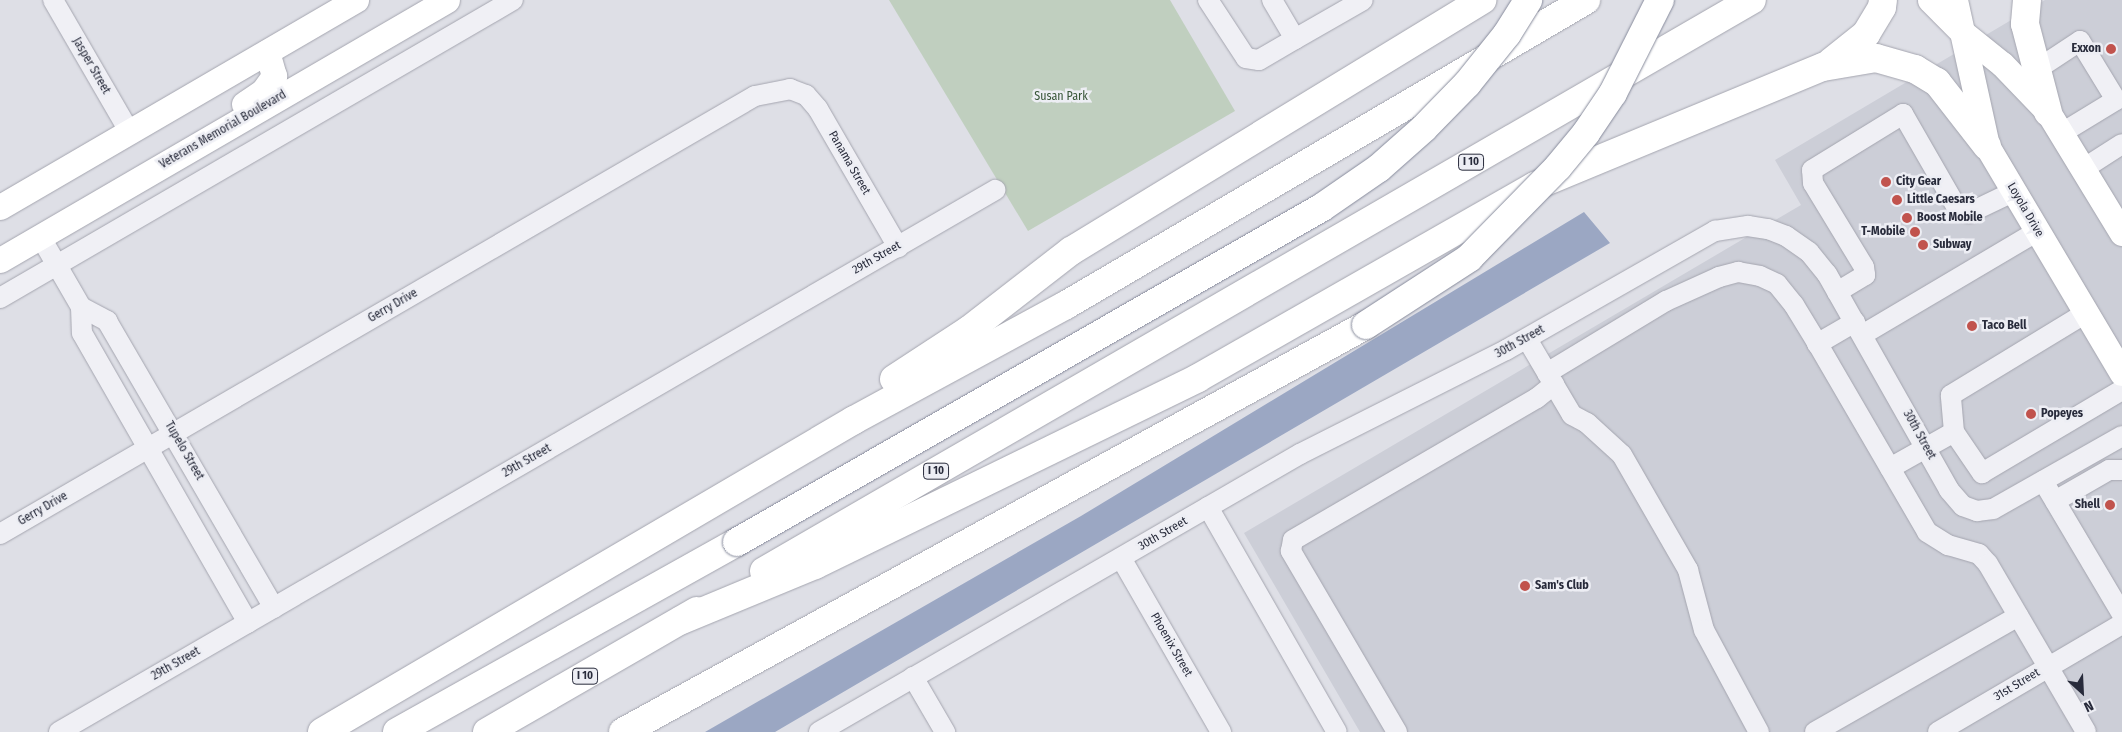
<!DOCTYPE html>
<style>
body{margin:0}
#map{position:relative;width:2122px;height:732px;overflow:hidden;background:#dedfe6;font-family:"Fira Sans Condensed",sans-serif}
div>[style]{position:absolute}
.built>*{inset:0;background:#ccced7}
.green>*{inset:0;background:#c0cfbf}
.water>*{inset:0;background:#9ba7c3}
.roads{filter:drop-shadow(0 0 1px #a4a5af) drop-shadow(0 0 1px #a4a5af)}
.minor>*{height:20px;margin:-10px;padding:0 10px;transform-origin:10px;border-radius:10px;background:#f0f0f5}
.major>*{height:25px;margin:-12.5px;padding:0 12.5px;transform-origin:12.5px;border-radius:12.5px;background:#fff}
.highway>*{height:28px;margin:-14px;padding:0 14px;transform-origin:14px;border-radius:14px;background:#fff}
.bridges{filter:drop-shadow(0 0 1px #868a9b) drop-shadow(0 0 1px #868a9b)}
.highway-bridge>*{height:28px;margin:-14px;padding:0 14px;transform-origin:14px;border-radius:14px;background:#fff}
.dots>*{width:14px;height:14px;translate:-50% -50%;box-sizing:border-box;border:2px solid #edeef4;border-radius:50%}
span{translate:-50% -50%;white-space:nowrap;text-align:center;line-height:1.15;-webkit-text-stroke:5px #edeef4;paint-order:stroke}
.shield-label span{padding:1px 4px;background:#edeef4;border:1px solid;border-radius:4px;-webkit-text-stroke-width:0}
.shield-label{font-size:11px;color:#282b3b;font-weight:700}
.poi-label{font-size:12px;color:#282b3b;font-weight:700}
.right{translate:-100% -50%;text-align:right}
.left{translate:0 -50%;text-align:left}
.street-label{font-size:12px;color:#282b3b}
.park-label{font-size:12px;color:#375537}
.north{position:absolute;left:2057px;top:667px;width:50px;height:50px;-webkit-text-stroke:4px #edeef4;paint-order:stroke;rotate:155deg;font-size:14px;font-weight:700;line-height:20px;text-align:center;color:#282b3b}
.north::after{content:'';display:block;margin:auto;width:18px;height:22px;background:#282b3b;clip-path:polygon(50% 0,100% 100%,50% 72%,0 100%)}
</style>
<div id="map">
<div class="built">
<div style="clip-path:polygon(2045px 0,2122px 0,2122px 732px,1360px 732px,1244px 533px,1801px 205px,1775px 160px)"></div>
</div>
<div class="green">
<div style="clip-path:polygon(889px 0,1170px 0,1235px 111px,1028px 231px)"></div>
</div>
<div class="water">
<div style="clip-path:polygon(1584px 212px,1610px 243px,775px 732px,705px 732px,1081px 516px)"></div>
</div>
<div class="roads">
<div class="minor">
<div style="left:53px;top:0;width:151px;rotate:59.9deg"></div>
<div style="left:1208px;top:0;width:69px;rotate:56.8deg"></div>
<div style="left:1246px;top:58px;width:13px;rotate:9deg"></div>
<div style="left:1259px;top:60px;width:42px;rotate:-30.3deg"></div>
<div style="left:1272px;top:0;width:45px;rotate:59.5deg"></div>
<div style="left:1295px;top:39px;width:78px;rotate:-29.8deg"></div>
<div style="left:2039px;top:68px;width:49px;rotate:-33.4deg"></div>
<div style="left:2080px;top:41px;width:69px;rotate:58.6deg"></div>
<div style="left:2116px;top:100px;width:63px;rotate:148.6deg"></div>
<div style="left:2083px;top:169px;width:46px;rotate:-32.7deg"></div>
<div style="left:40px;top:236px;width:82px;rotate:60deg"></div>
<div style="left:81px;top:307px;width:26px;rotate:88deg"></div>
<div style="left:82px;top:333px;width:334px;rotate:60.2deg"></div>
<div style="left:1837px;top:292px;width:33px;rotate:-31deg"></div>
<div style="left:1865px;top:275px;width:8px;rotate:-97deg"></div>
<div style="left:1864px;top:267px;width:98px;rotate:-121.3deg"></div>
<div style="left:1813px;top:183px;width:13px;rotate:-94deg"></div>
<div style="left:1812px;top:170px;width:107px;rotate:-31.6deg"></div>
<div style="left:1903px;top:114px;width:108px;rotate:60.1deg"></div>
<div style="left:1957px;top:208px;width:13px;rotate:23deg"></div>
<div style="left:1969px;top:213px;width:51px;rotate:-25.6deg"></div>
<div style="left:0;top:298px;width:593px;rotate:-30.15deg"></div>
<div style="left:81px;top:307px;width:30px;rotate:28deg"></div>
<div style="left:107px;top:321px;width:332px;rotate:59.8deg"></div>
<div style="left:1862px;top:335px;width:204px;rotate:-30.6deg"></div>
<div style="left:1527px;top:339px;width:88px;rotate:59.4deg"></div>
<div style="left:1572px;top:415px;width:17px;rotate:28deg"></div>
<div style="left:1587px;top:423px;width:47px;rotate:42.4deg"></div>
<div style="left:1622px;top:455px;width:133px;rotate:60.1deg"></div>
<div style="left:1688px;top:570px;width:62px;rotate:75.1deg"></div>
<div style="left:1704px;top:630px;width:116px;rotate:61.7deg"></div>
<div style="left:1817px;top:344px;width:44px;rotate:-30.1deg"></div>
<div style="left:1547px;top:373px;width:139px;rotate:-31.2deg"></div>
<div style="left:1666px;top:301px;width:58px;rotate:-24.4deg"></div>
<div style="left:1719px;top:277px;width:20px;rotate:-15deg"></div>
<div style="left:1738px;top:272px;width:22px;rotate:10deg"></div>
<div style="left:1760px;top:276px;width:19px;rotate:25deg"></div>
<div style="left:1777px;top:284px;width:27px;rotate:51deg"></div>
<div style="left:1794px;top:305px;width:42px;rotate:58.6deg"></div>
<div style="left:1816px;top:341px;width:221px;rotate:59.8deg"></div>
<div style="left:1927px;top:532px;width:25px;rotate:32deg"></div>
<div style="left:1948px;top:545px;width:32px;rotate:16deg"></div>
<div style="left:1979px;top:554px;width:13px;rotate:48deg"></div>
<div style="left:1988px;top:564px;width:194px;rotate:59.7deg"></div>
<div style="left:1954px;top:432px;width:50px;rotate:55.7deg"></div>
<div style="left:1982px;top:473px;width:163px;rotate:-30.7deg"></div>
<div style="left:1890px;top:468px;width:73px;rotate:-29.4deg"></div>
<div style="left:1954px;top:432px;width:37px;rotate:-95deg"></div>
<div style="left:1951px;top:395px;width:158px;rotate:-31.3deg"></div>
<div style="left:2043px;top:481px;width:155px;rotate:59.3deg"></div>
<div style="left:2055px;top:501px;width:62px;rotate:-29.9deg"></div>
<div style="left:2109px;top:470px;width:13px"></div>
<div style="left:1208px;top:507px;width:259px;rotate:60.2deg"></div>
<div style="left:0;top:534px;width:873px;rotate:-30.12deg"></div>
<div style="left:755px;top:96px;width:36px;rotate:-11deg"></div>
<div style="left:790px;top:89px;width:17px;rotate:21deg"></div>
<div style="left:806px;top:95px;width:18px;rotate:49deg"></div>
<div style="left:818px;top:109px;width:160px;rotate:59.9deg"></div>
<div style="left:1121px;top:558px;width:201px;rotate:60.1deg"></div>
<div style="left:913px;top:677px;width:64px;rotate:59.8deg"></div>
<div style="left:59px;top:732px;width:1082px;rotate:-30.07deg"></div>
<div style="left:819px;top:732px;width:556px;rotate:-30.03deg"></div>
<div style="left:1300px;top:454px;width:231px;rotate:-26.8deg"></div>
<div style="left:1506px;top:350px;width:241px;rotate:-29.7deg"></div>
<div style="left:1715px;top:231px;width:33px;rotate:-9deg"></div>
<div style="left:1748px;top:226px;width:20px;rotate:9deg"></div>
<div style="left:1768px;top:229px;width:19px;rotate:21deg"></div>
<div style="left:1786px;top:236px;width:28px;rotate:35deg"></div>
<div style="left:1809px;top:252px;width:28px;rotate:51deg"></div>
<div style="left:1827px;top:274px;width:248px;rotate:60.5deg"></div>
<div style="left:1949px;top:490px;width:21px;rotate:49deg"></div>
<div style="left:1963px;top:506px;width:15px;rotate:20deg"></div>
<div style="left:1977px;top:511px;width:16px;rotate:-7deg"></div>
<div style="left:1993px;top:509px;width:148px;rotate:-29.5deg"></div>
<div style="left:1397px;top:732px;width:210px;rotate:-120.4deg"></div>
<div style="left:1291px;top:551px;width:11px;rotate:-80deg"></div>
<div style="left:1293px;top:540px;width:282px;rotate:-30.2deg"></div>
<div style="left:1537px;top:398px;width:22px;rotate:-39deg"></div>
<div style="left:1815px;top:732px;width:234px;rotate:-29.7deg"></div>
<div style="left:1938px;top:732px;width:213px;rotate:-30.4deg"></div>
</div>
<div class="major">
<div style="left:1930px;top:0;width:45px;rotate:45deg"></div>
<div style="left:1962px;top:32px;width:51px;rotate:38.7deg"></div>
<div style="left:2002px;top:64px;width:66px;rotate:46.2deg"></div>
<div style="left:2048px;top:112px;width:142px;rotate:58.6deg"></div>
<div style="left:1955px;top:0;width:149px;rotate:77.6deg"></div>
<div style="left:1987px;top:146px;width:264px;rotate:59.3deg"></div>
<div style="left:244px;top:104px;width:23px;rotate:-34deg"></div>
<div style="left:263px;top:91px;width:19px;rotate:-54deg"></div>
<div style="left:274px;top:76px;width:25px;rotate:-106deg"></div>
<div style="left:0;top:207px;width:412px;rotate:-30.2deg"></div>
<div style="left:0;top:260px;width:517px;rotate:-30.18deg"></div>
</div>
<div class="highway">
<div style="left:2027px;top:0;width:24px;rotate:95deg"></div>
<div style="left:2025px;top:24px;width:91px;rotate:75.4deg"></div>
<div style="left:1831px;top:62px;width:45px;rotate:-38.7deg"></div>
<div style="left:1866px;top:34px;width:31px;rotate:-59deg"></div>
<div style="left:1882px;top:7px;width:7px;rotate:-82deg"></div>
<div style="left:894px;top:379px;width:90px;rotate:-33.2deg"></div>
<div style="left:969px;top:330px;width:129px;rotate:-37.8deg"></div>
<div style="left:1071px;top:251px;width:482px;rotate:-31.4deg"></div>
<div style="left:764px;top:571px;width:1141px;rotate:-30.03deg"></div>
<div style="left:682px;top:620px;width:144px;rotate:-22.5deg"></div>
<div style="left:815px;top:565px;width:426px;rotate:-26deg"></div>
<div style="left:1198px;top:378px;width:388px;rotate:-29.7deg"></div>
<div style="left:1535px;top:186px;width:312px;rotate:-22.5deg"></div>
<div style="left:1823px;top:67px;width:54px;rotate:-9.6deg"></div>
<div style="left:1876px;top:58px;width:41px;rotate:15.8deg"></div>
<div style="left:1915px;top:69px;width:26px;rotate:31deg"></div>
<div style="left:1937px;top:82px;width:81px;rotate:52deg"></div>
<div style="left:322px;top:732px;width:617px;rotate:-30.39deg"></div>
<div style="left:854px;top:420px;width:241px;rotate:-28.5deg"></div>
<div style="left:1066px;top:305px;width:603px;rotate:-30.39deg"></div>
<div style="left:397px;top:732px;width:389px;rotate:-29.2deg"></div>
<div style="left:487px;top:732px;width:242px;rotate:-30deg"></div>
<div style="left:623px;top:732px;width:847px;rotate:-28.71deg"></div>
</div>
</div>
<div class="bridges">
<div class="highway-bridge">
<div style="left:1366px;top:325px;width:123px;rotate:-33deg"></div>
<div style="left:1469px;top:258px;width:127px;rotate:-45.6deg"></div>
<div style="left:1558px;top:167px;width:44px;rotate:-50.5deg"></div>
<div style="left:1586px;top:133px;width:48px;rotate:-56deg"></div>
<div style="left:1613px;top:93px;width:104px;rotate:-63.2deg"></div>
<div style="left:737px;top:542px;width:673px;rotate:-29.77deg"></div>
<div style="left:1321px;top:208px;width:70px;rotate:-34.6deg"></div>
<div style="left:1379px;top:168px;width:60px;rotate:-41.6deg"></div>
<div style="left:1424px;top:128px;width:62px;rotate:-45.7deg"></div>
<div style="left:1467px;top:84px;width:64px;rotate:-51.3deg"></div>
<div style="left:1507px;top:34px;width:40px;rotate:-58deg"></div>
</div>
</div>
<div class="dots">
<div style="left:2111px;top:49px;background:#c1534d"></div>
<div style="left:1886px;top:182px;background:#c1534d"></div>
<div style="left:1897px;top:200px;background:#c1534d"></div>
<div style="left:1907px;top:218px;background:#c1534d"></div>
<div style="left:1915px;top:232px;background:#c1534d"></div>
<div style="left:1923px;top:245px;background:#c1534d"></div>
<div style="left:1972px;top:326px;background:#c1534d"></div>
<div style="left:2031px;top:414px;background:#c1534d"></div>
<div style="left:2110px;top:505px;background:#c1534d"></div>
<div style="left:1525px;top:586px;background:#c1534d"></div>
</div>
<div class="shield-label">
<span style="left:1471px;top:162px">I 10</span>
<span style="left:936px;top:471px">I 10</span>
<span style="left:585px;top:676px">I 10</span>
</div>
<div class="poi-label">
<span class="right" style="left:2101px;top:49px">Exxon</span>
<span class="left" style="left:1896px;top:182px">City Gear</span>
<span class="left" style="left:1907px;top:200px">Little Caesars</span>
<span class="left" style="left:1917px;top:218px">Boost Mobile</span>
<span class="right" style="left:1905px;top:232px">T-Mobile</span>
<span class="left" style="left:1933px;top:245px">Subway</span>
<span class="left" style="left:1982px;top:326px">Taco Bell</span>
<span class="left" style="left:2041px;top:414px">Popeyes</span>
<span class="right" style="left:2100px;top:505px">Shell</span>
<span class="left" style="left:1535px;top:586px">Sam's Club</span>
</div>
<div class="street-label">
<span style="left:91px;top:66px;rotate:60deg">Jasper Street</span>
<span style="left:223px;top:130px;rotate:-30deg">Veterans Memorial Boulevard</span>
<span style="left:849px;top:163px;rotate:60deg">Panama Street</span>
<span style="left:2025px;top:210px;rotate:60deg">Loyola Drive</span>
<span style="left:877px;top:258px;rotate:-30deg">29th Street</span>
<span style="left:393px;top:306px;rotate:-30deg">Gerry Drive</span>
<span style="left:1520px;top:342px;rotate:-29deg">30th Street</span>
<span style="left:1919px;top:435px;rotate:61deg">30th Street</span>
<span style="left:184px;top:451px;rotate:60deg">Tupelo Street</span>
<span style="left:527px;top:461px;rotate:-30deg">29th Street</span>
<span style="left:43px;top:509px;rotate:-30deg">Gerry Drive</span>
<span style="left:1163px;top:534px;rotate:-30deg">30th Street</span>
<span style="left:1171px;top:645px;rotate:60deg">Phoenix Street</span>
<span style="left:176px;top:664px;rotate:-30deg">29th Street</span>
<span style="left:2017px;top:685px;rotate:-31deg">31st Street</span>
</div>
<div class="park-label">
<span style="left:1061px;top:97px">Susan Park</span>
</div>
<div class="north">N</div>
</div>
